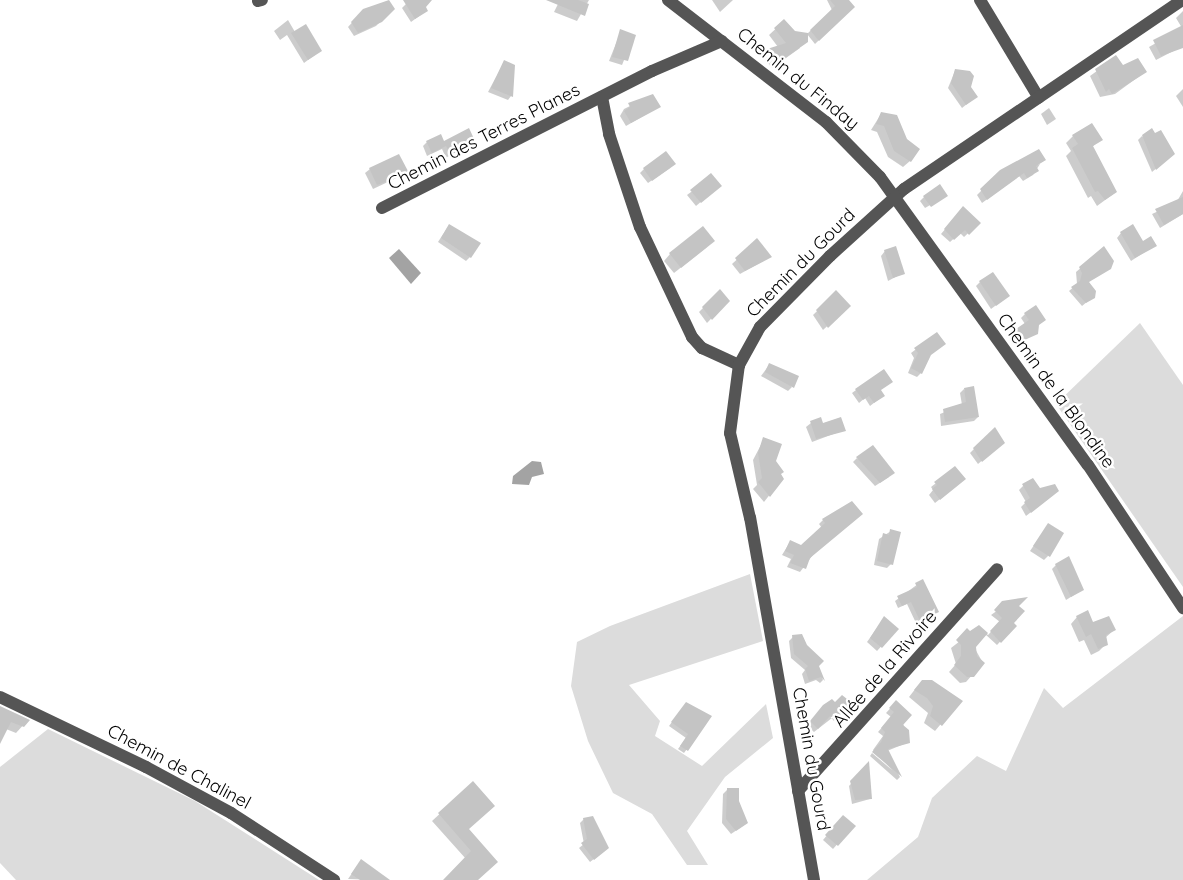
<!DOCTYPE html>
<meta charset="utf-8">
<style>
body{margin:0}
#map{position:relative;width:1183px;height:880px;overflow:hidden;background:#fff;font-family:Quicksand,sans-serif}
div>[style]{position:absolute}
.green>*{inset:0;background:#dcdcdc}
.water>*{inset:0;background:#a3a3a3}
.shadow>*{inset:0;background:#0003}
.building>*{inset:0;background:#c4c4c4}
.street>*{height:12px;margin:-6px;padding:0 6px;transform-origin:6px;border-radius:6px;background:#555}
span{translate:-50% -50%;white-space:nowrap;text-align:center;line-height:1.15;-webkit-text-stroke:5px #fff;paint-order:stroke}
.street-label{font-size:18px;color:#000}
</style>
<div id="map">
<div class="green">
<div style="clip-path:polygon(1140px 323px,1183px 385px,1183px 587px,1056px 404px)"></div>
<div style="clip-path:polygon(750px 574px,763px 641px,629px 685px,660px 721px,655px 736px,702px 766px,766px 704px,773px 738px,725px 777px,687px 831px,708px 865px,687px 865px,652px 814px,613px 793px,588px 741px,571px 686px,577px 642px,610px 626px)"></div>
<div style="clip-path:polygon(1183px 616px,1183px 880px,867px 880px,918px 837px,932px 798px,977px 756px,1006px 771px,1044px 688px,1063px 708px)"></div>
<div style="clip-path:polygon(48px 729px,195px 801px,319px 880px,16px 880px,0 863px,0 767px)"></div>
</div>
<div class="water">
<div style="clip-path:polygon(399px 249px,421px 273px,411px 284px,389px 258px)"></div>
<div style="clip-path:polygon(532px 461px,541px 462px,544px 474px,532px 477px,529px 485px,512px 484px,513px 476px)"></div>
</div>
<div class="shadow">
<div style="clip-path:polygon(410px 0,430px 0,424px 7px,426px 11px,411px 22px,402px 8px)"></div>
<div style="clip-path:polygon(560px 0,589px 0,577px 21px,554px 12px)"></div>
<div style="clip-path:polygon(712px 0,733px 0,720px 12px)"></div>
<div style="clip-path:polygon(827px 0,848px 0,853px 7px,815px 44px,807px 34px,832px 10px)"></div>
<div style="clip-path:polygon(393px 9px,376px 26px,354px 36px,348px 27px,359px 15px)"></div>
<div style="clip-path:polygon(1183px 11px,1183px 46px,1156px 60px,1149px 47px,1182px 28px,1176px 18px)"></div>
<div style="clip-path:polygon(288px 20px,295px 32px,320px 51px,304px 63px,287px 35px,280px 40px,274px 31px)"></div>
<div style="clip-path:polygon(784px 21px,800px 48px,772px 68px,762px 56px,778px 47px,769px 35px)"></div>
<div style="clip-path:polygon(621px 31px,634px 36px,622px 65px,609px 61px)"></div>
<div style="clip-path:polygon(1116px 57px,1122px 67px,1145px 72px,1115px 94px,1100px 97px,1090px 76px)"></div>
<div style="clip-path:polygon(504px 62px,514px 66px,511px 96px,508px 100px,488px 92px)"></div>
<div style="clip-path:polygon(955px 71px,972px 100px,962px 108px,948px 88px)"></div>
<div style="clip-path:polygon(1183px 89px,1183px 107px,1176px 96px)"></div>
<div style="clip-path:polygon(652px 95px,659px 107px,626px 126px,620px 116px,624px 109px)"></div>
<div style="clip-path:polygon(1049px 108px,1056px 119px,1047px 125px,1041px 114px)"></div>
<div style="clip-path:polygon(881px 114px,910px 161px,903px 167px,888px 157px,877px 132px,871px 130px)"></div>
<div style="clip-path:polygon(1073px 136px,1101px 139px,1092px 147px,1116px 192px,1097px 206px,1091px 196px,1088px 198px,1066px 156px,1071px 151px,1066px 143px)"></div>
<div style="clip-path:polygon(1142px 136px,1169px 158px,1152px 172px,1138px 140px)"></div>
<div style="clip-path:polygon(473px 140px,446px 158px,442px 149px,427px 156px,423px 146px,427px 142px)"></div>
<div style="clip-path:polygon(1040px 164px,1033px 175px,1023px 181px,1019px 176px,982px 203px,977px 195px,1001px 171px)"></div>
<div style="clip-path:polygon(670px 168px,648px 183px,640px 173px,644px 169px)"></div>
<div style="clip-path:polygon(370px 169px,407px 173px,373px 189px,365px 173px)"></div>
<div style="clip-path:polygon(716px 189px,696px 206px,687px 195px,691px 192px)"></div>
<div style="clip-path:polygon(1183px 191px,1183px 214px,1160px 228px,1152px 214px,1176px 203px)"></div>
<div style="clip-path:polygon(946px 196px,925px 208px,920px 201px,924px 197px)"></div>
<div style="clip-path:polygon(963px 208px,979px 223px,964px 237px,960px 233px,950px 242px,941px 234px)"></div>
<div style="clip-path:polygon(449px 225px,470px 257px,466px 261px,438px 242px)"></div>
<div style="clip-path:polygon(1121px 233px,1143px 243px,1155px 245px,1131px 261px,1117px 238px)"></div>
<div style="clip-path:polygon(757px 241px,770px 257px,740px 274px,732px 264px)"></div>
<div style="clip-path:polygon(707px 247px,674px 273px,664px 261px,670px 254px)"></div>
<div style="clip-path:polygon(1104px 248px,1088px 283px,1093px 297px,1082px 306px,1069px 291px,1077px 284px,1076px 272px)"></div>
<div style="clip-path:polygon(885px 251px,903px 273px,888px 281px,881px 256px)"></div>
<div style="clip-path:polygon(980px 282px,1003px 300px,991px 309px,976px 286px)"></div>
<div style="clip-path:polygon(720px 291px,728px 301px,707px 323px,699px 312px)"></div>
<div style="clip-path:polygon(836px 293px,849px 306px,823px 330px,813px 315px)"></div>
<div style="clip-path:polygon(1025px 314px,1037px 326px,1036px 333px,1016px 345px,1010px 336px,1025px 324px,1021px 318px)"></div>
<div style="clip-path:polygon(936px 334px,921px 373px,917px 377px,908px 373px,914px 358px,911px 353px)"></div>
<div style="clip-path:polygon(769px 365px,792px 387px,788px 391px,761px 376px)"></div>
<div style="clip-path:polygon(964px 389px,978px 417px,974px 421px,941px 426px,940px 414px,962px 405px,960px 393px)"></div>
<div style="clip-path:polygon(856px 390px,880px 391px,879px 399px,870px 406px,865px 398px,859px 403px,852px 393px)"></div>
<div style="clip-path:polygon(811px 423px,822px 425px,844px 430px,812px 442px,806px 427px)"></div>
<div style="clip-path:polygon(994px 429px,999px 446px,978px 464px,970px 453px)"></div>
<div style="clip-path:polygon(764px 439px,782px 479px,764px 502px,753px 489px,757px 485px,753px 460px)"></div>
<div style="clip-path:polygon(857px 458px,889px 477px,875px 486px,853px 462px)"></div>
<div style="clip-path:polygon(955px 468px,960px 483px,935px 503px,929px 495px,933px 490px,931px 487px)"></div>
<div style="clip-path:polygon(1023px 486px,1039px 490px,1053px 495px,1026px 516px,1021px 507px,1026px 502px,1019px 490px)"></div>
<div style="clip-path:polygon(852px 503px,800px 572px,787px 567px,791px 559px,782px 555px,790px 542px,801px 546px,822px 528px,819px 524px,823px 520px)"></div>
<div style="clip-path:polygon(1045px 529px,1048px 556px,1044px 560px,1030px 551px)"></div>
<div style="clip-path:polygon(891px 531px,891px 564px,887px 568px,874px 565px,879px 539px)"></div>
<div style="clip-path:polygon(1056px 565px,1082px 590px,1066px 600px,1052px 569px)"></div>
<div style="clip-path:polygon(922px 581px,937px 611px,916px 623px,907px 604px,898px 608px,895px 601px)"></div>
<div style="clip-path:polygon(1012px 600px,1017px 606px,1012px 623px,1015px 626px,997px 645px,985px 634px,974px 647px,983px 663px,966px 682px,960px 683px,949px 672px,956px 664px,951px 648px,978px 627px,988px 635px,1000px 622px,991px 615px)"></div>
<div style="clip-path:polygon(1077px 617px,1114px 630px,1105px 638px,1106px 644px,1099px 651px,1091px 655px,1084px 640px,1079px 642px,1071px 624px)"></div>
<div style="clip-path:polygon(884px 618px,897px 629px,877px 651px,867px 642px)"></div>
<div style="clip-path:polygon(793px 637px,818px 666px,823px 680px,820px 683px,816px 680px,805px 684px,802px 674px,805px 670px,791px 658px,789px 641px)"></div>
<div style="clip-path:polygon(916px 688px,960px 701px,935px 731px,924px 723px,928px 713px,909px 697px)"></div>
<div style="clip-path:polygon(896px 702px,909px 742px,887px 751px,900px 777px,897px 780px,870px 756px,872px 753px,892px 770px,873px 750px,883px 736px,878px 732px,891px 717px,886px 713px)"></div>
<div style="clip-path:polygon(835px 704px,850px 704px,814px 732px,807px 726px,819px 711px)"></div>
<div style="clip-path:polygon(683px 707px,710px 717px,684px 753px,678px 749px,686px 738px,669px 726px)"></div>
<div style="clip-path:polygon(0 708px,27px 721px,16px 733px,6px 729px,0 737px)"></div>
<div style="clip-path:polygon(868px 765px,870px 799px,852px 804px,849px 786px)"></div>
<div style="clip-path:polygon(473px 783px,467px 830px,496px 862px,476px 880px,445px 880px,466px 859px,432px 821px)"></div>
<div style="clip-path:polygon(727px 790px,747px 823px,731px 834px,722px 823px,723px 794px)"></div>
<div style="clip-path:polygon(584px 819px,603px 852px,590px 862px,579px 848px,584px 844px,580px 823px)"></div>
<div style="clip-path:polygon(839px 821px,853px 826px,833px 849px,823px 840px)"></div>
<div style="clip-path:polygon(357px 866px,377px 880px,348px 879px)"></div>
</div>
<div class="building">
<div style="clip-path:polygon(389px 0,395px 9px,382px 22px,358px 33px,351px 22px,363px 9px)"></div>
<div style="clip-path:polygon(403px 0,432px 0,426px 7px,428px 11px,415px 19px)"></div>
<div style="clip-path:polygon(546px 0,578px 0,589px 4px,585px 16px)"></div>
<div style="clip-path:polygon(830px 0,849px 0,855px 7px,819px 41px,810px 30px,835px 6px)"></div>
<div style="clip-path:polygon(784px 19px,795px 31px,808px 33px,808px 42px,778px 63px,767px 49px,786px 43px,774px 28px)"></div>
<div style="clip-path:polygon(306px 24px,322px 51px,308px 60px,291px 33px)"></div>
<div style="clip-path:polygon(1183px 25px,1183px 48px,1161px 56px,1153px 40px)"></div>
<div style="clip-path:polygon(620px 29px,636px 35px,628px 61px,612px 57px)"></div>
<div style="clip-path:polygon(1116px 55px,1123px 65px,1138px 58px,1147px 72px,1112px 94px,1109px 89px,1106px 92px,1095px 69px)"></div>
<div style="clip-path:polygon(504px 60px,515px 65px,513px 97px,491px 88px)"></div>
<div style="clip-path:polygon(955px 69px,970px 71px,974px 76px,971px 87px,978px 97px,966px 105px,951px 83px)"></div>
<div style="clip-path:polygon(653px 94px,661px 107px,631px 123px,624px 111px,630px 107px,628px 103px)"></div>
<div style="clip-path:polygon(881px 112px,897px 115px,907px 139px,920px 149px,911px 162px,894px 151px,884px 126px,876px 124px)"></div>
<div style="clip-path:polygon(1092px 123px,1103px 140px,1093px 146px,1117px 192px,1105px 200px,1098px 191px,1095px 192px,1072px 148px,1078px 144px,1072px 135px)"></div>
<div style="clip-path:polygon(469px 128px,475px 141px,451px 155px,446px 146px,432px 153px,426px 141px,441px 134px,444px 141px)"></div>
<div style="clip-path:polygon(1152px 128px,1155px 133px,1161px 130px,1175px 154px,1156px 170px,1142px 135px)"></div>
<div style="clip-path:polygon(1039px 149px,1046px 160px,1036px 166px,1039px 171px,1027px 178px,1024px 173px,987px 200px,980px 189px,1000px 170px)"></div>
<div style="clip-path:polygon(666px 151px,676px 164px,652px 181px,643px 168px)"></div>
<div style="clip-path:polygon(399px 154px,409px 173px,377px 185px,369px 168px)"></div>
<div style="clip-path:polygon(711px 173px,722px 186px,701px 203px,690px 190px)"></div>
<div style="clip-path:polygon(940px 184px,948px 196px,931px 207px,923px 196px)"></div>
<div style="clip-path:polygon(1183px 197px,1183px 214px,1164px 225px,1155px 209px)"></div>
<div style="clip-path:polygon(963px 206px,981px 223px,969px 235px,965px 230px,954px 240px,944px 229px)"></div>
<div style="clip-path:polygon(449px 224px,481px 243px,471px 258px,441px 238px)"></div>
<div style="clip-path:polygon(1133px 224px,1143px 241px,1151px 236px,1157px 246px,1135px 258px,1120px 232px)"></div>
<div style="clip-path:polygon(703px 226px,715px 241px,681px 268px,669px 253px)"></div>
<div style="clip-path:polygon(757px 238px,772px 257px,745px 271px,735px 258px)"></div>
<div style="clip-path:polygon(896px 246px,905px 274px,893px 278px,884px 250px)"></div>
<div style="clip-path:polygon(1104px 246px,1114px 261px,1111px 269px,1089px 282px,1096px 291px,1095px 298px,1086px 303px,1071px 287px,1080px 281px,1082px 273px,1079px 267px)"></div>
<div style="clip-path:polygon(993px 272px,1010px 296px,996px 306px,979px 281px)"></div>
<div style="clip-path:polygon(720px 289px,730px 301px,712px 320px,702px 307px)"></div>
<div style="clip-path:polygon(836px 290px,851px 306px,828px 328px,816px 310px)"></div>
<div style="clip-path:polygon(1036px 305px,1046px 320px,1039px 325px,1038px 334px,1020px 342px,1013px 331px,1029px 320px,1024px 313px)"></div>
<div style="clip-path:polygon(937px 332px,946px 344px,931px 355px,922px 374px,911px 368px,918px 353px,914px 348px)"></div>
<div style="clip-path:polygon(769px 363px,799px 376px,794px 388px,765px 372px)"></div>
<div style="clip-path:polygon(884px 369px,893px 382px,881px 390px,885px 396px,874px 403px,869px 396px,863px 400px,855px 389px)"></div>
<div style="clip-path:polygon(974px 386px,979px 417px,945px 422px,943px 409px,966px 402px,964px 388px)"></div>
<div style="clip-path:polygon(821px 417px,823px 423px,841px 417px,846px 431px,816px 439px,810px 421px)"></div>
<div style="clip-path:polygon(995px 427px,1005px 443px,982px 462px,973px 448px)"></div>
<div style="clip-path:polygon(763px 437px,782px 444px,776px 461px,784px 472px,781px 474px,784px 479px,770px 497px,758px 482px,762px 478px,758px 453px)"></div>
<div style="clip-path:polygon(873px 445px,895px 473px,880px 483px,856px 457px)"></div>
<div style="clip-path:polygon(955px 466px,966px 479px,940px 500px,932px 489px,937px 485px,934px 482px)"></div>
<div style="clip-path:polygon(1033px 478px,1040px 488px,1055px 484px,1059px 491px,1031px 513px,1024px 502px,1030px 498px,1022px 484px)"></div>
<div style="clip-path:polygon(852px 501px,863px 514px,810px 558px,806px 569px,790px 563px,794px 555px,785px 551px,790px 540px,801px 545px,825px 523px,822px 519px)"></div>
<div style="clip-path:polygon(1048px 523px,1064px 533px,1050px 557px,1033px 546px)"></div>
<div style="clip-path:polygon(890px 529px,901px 532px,893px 565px,877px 561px,883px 533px,889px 535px)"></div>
<div style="clip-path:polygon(1069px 556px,1084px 590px,1071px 597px,1055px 564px)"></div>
<div style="clip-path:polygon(923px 579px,939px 612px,920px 621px,911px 602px,902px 606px,897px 596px,917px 587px,915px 583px)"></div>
<div style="clip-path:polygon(1028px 597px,1019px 606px,1025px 611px,1014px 623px,1017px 626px,1001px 643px,990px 631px,1002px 618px,994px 610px,1002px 601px)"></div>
<div style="clip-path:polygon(1088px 610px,1093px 622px,1109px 616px,1116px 630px,1106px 635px,1108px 645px,1098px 649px,1091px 634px,1086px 637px,1076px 616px)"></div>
<div style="clip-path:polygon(884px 616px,899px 629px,882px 648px,870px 638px)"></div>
<div style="clip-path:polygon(979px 625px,988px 633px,976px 647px,977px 656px,985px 663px,974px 677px,967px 677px,954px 665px,961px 656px,961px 645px,956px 640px,967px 628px,970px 631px)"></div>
<div style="clip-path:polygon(802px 634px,807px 645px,824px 661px,819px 666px,825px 681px,821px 677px,809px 681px,805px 669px,808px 666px,794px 654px,792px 635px)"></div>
<div style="clip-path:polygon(922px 680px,932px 680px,963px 701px,942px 726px,930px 716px,933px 706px,927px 698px,914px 690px)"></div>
<div style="clip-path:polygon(842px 695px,852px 703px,834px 721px,830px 716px,818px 729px,810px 721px,823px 705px,832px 699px,835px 702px)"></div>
<div style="clip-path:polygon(896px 700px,912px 715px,903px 725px,909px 730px,910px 743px,888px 749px,902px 777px,872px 752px,881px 742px,885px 732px,881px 728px,894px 712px,889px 708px)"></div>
<div style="clip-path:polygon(686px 702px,712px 716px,688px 751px,680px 746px,688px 734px,671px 722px)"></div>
<div style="clip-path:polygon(0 706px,30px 720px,24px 727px,11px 722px,0 744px)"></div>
<div style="clip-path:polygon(869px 761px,872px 799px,855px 800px,850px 781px)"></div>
<div style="clip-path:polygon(473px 781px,495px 806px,469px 829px,498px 862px,478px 880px,443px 880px,471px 851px,438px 813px)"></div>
<div style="clip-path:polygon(727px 788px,739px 788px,739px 801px,748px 823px,736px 831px,726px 819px)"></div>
<div style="clip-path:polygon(843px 815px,856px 826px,838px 846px,825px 835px)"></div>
<div style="clip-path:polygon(593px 816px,609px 848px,594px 860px,581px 843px,587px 839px,583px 818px)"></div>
<div style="clip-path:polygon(361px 859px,390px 880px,360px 880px,351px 874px)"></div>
</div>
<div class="street">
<div style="left:668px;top:0;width:200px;rotate:37.7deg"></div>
<div style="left:826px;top:122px;width:77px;rotate:45.5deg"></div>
<div style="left:880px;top:177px;width:355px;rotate:54.2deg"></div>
<div style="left:1088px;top:465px;width:172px;rotate:56.4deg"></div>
<div style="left:980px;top:0;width:114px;rotate:59deg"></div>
<div style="left:258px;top:1px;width:4px;rotate:-14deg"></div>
<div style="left:602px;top:97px;width:38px;rotate:79deg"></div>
<div style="left:609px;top:134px;width:98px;rotate:71.6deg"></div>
<div style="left:640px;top:227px;width:122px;rotate:64.7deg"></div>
<div style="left:692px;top:337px;width:15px;rotate:48deg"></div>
<div style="left:702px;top:348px;width:41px;rotate:24.7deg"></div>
<div style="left:382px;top:208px;width:303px;rotate:-26.9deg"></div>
<div style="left:652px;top:71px;width:76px;rotate:-23.2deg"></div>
<div style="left:0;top:697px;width:162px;rotate:25.6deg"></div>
<div style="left:146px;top:767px;width:97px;rotate:28.4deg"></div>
<div style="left:231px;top:813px;width:123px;rotate:33deg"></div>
<div style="left:798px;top:791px;width:298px;rotate:-48.1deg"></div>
<div style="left:814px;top:880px;width:368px;rotate:-100deg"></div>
<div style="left:750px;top:518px;width:87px;rotate:-103.2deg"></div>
<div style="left:730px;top:433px;width:69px;rotate:-82.5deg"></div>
<div style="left:739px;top:365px;width:43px;rotate:-61.1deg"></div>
<div style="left:760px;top:327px;width:100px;rotate:-45.4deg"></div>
<div style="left:830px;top:256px;width:100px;rotate:-42.2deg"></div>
<div style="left:904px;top:189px;width:336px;rotate:-34.2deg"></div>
</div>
<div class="street-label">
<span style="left:798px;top:79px;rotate:39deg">Chemin du Finday</span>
<span style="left:484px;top:137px;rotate:-27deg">Chemin des Terres Planes</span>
<span style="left:801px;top:263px;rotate:-45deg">Chemin du Gourd</span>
<span style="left:1056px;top:391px;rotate:54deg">Chemin de la Blondine</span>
<span style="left:885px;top:669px;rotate:-49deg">Allée de la Rivoire</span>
<span style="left:811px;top:759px;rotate:80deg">Chemin du Gourd</span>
<span style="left:179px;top:767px;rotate:28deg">Chemin de Chalinel</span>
</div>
</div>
